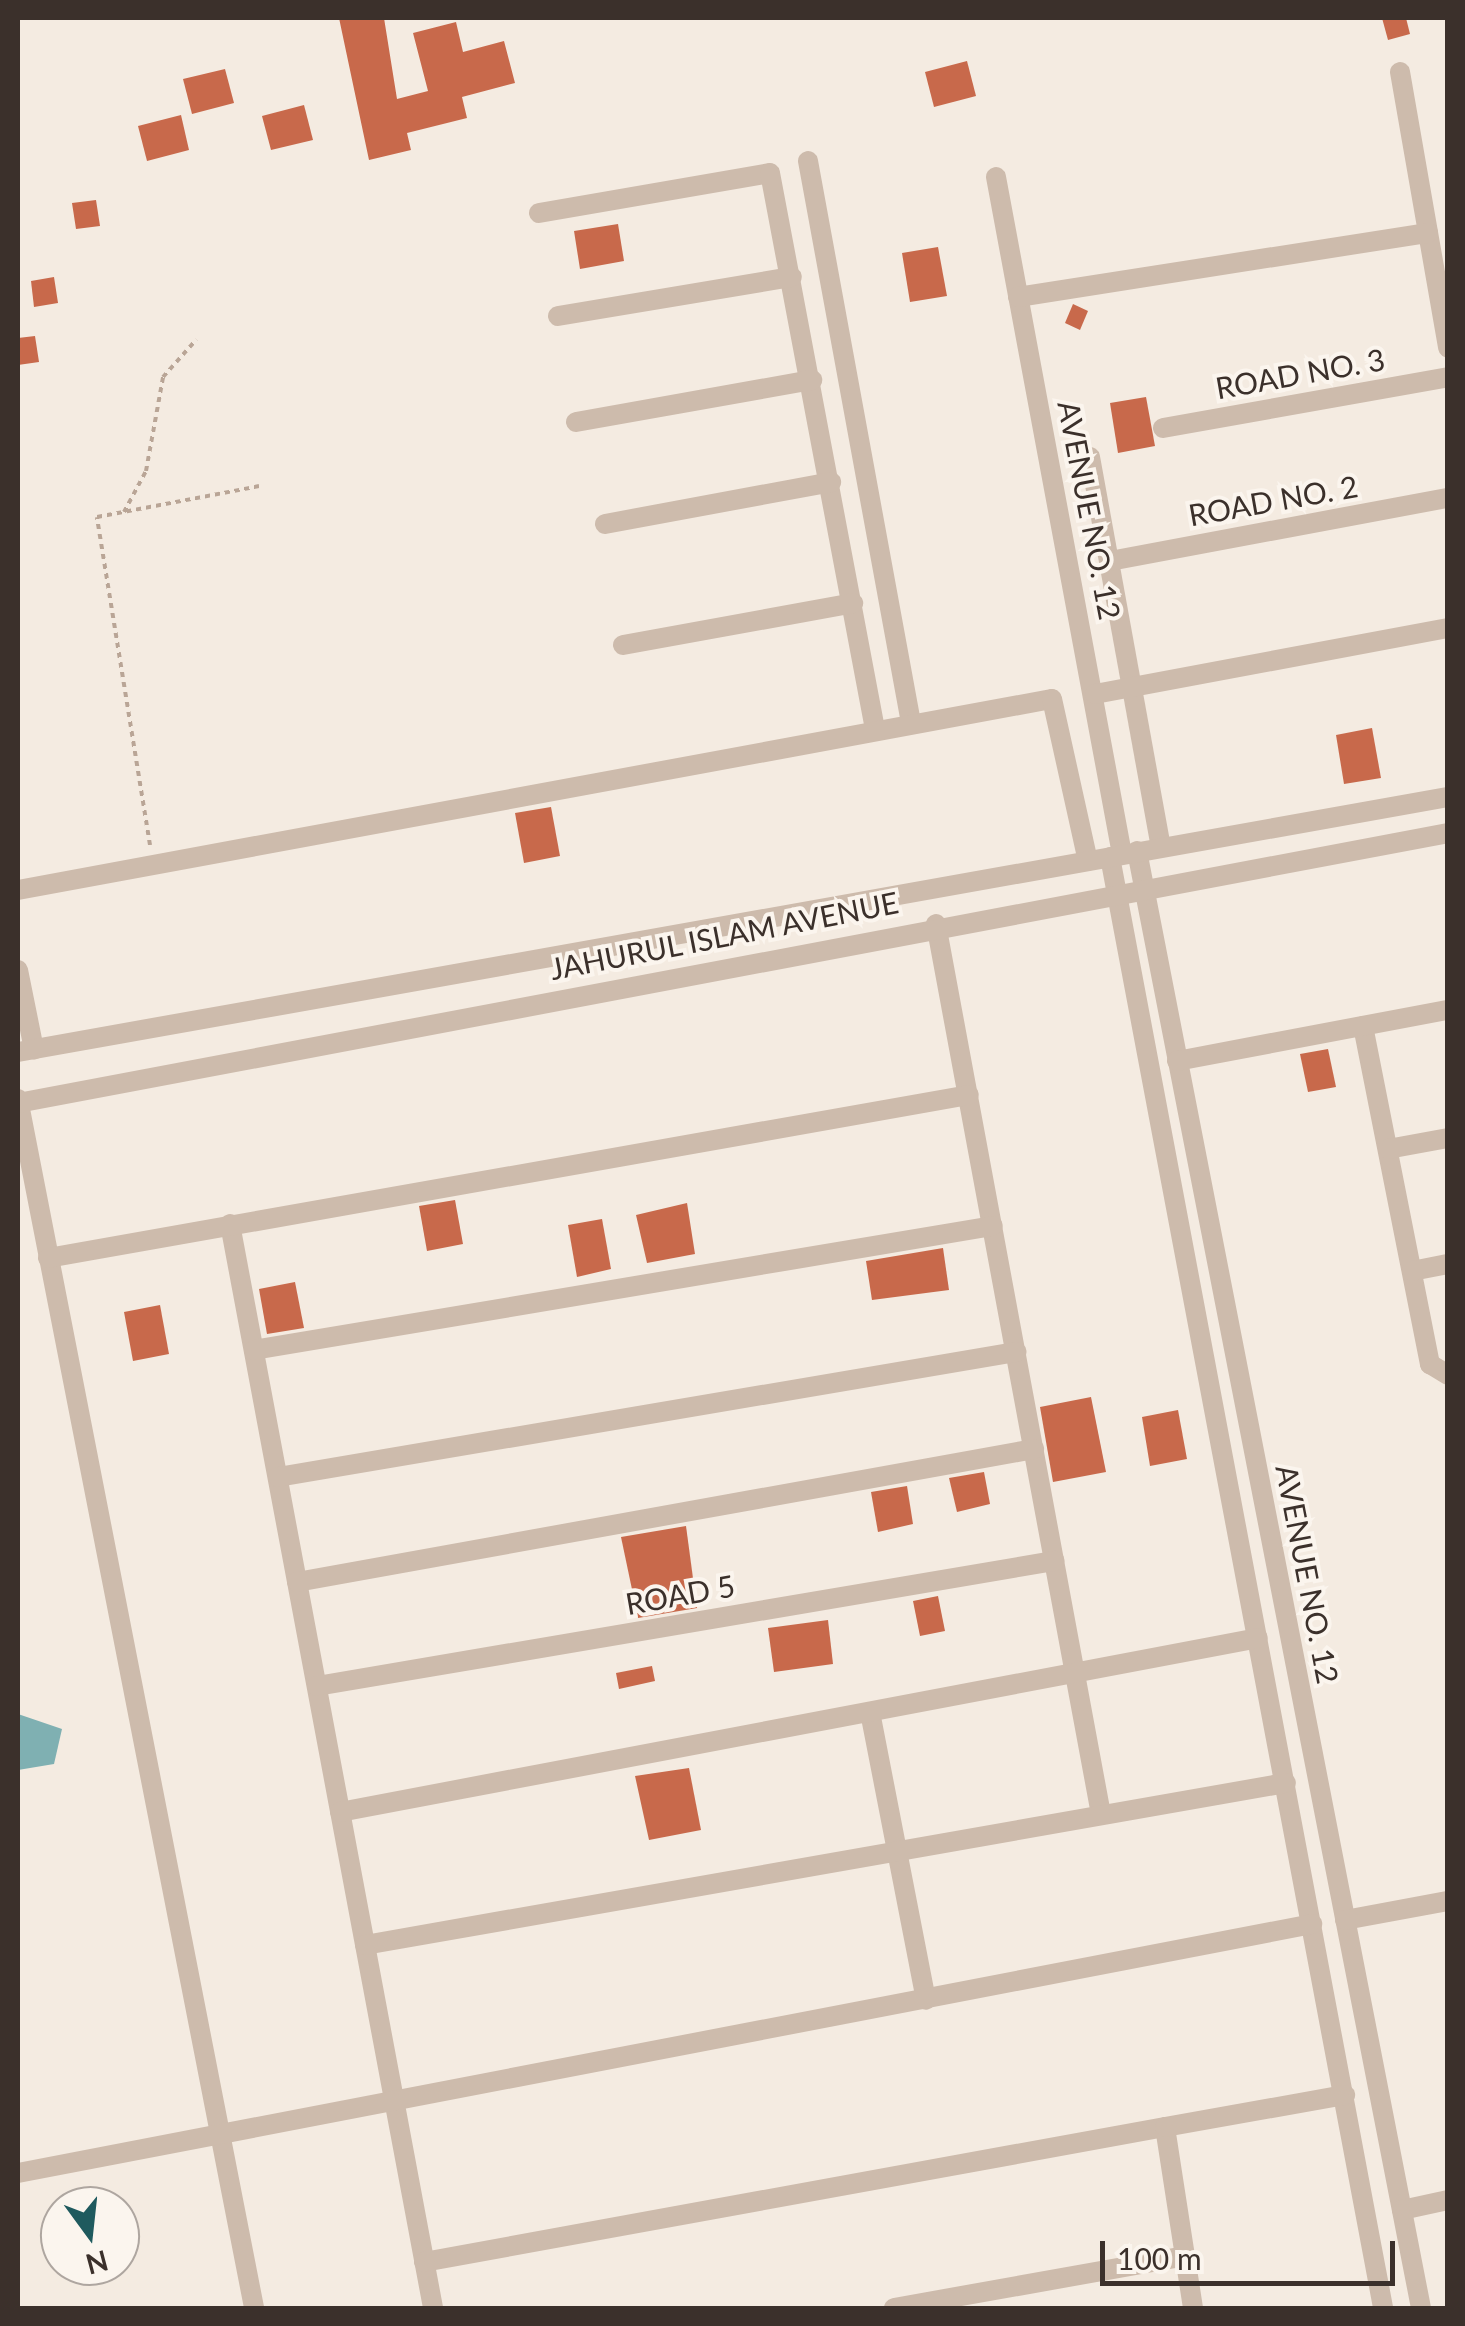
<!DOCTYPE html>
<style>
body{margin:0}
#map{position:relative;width:1465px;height:2326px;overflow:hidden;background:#f4ebe1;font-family:Lato,sans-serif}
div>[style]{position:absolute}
.water>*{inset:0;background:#7fb0b2}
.building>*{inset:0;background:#c8694b}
.path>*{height:4px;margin-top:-2px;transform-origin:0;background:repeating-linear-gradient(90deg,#b9a596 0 5px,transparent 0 10px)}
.minor>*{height:20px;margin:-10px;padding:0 10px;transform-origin:10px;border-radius:10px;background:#cdbbac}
span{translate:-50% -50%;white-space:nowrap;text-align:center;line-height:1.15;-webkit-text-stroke:8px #fbf5ee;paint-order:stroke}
.street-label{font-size:30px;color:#3b302b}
.frame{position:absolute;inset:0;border:20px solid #3b302b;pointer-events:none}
.north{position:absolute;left:40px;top:2186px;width:100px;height:100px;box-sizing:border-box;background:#fbf5ee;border:2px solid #aea6a0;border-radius:50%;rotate:165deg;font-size:28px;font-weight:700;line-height:40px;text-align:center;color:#3b302b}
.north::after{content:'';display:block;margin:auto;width:35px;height:45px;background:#1f5a5e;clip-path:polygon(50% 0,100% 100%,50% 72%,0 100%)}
.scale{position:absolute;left:1100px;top:2241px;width:295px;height:45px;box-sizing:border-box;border:5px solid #3b302b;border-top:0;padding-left:12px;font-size:30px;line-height:35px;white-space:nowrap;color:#3b302b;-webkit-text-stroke:8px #fbf5ee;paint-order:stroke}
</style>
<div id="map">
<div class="water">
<div style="clip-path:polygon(18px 1714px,62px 1729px,54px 1764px,18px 1770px)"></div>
</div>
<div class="building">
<div style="clip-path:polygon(339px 18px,384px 18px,397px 99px,428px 91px,413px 33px,456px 22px,463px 52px,504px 41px,515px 83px,462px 97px,467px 118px,407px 133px,411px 150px,369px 160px)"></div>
<div style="clip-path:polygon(1382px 18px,1406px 18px,1410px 34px,1388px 40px)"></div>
<div style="clip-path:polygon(967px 61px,976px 96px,934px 107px,925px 72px)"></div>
<div style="clip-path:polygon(225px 69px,234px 103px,192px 114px,183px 79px)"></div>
<div style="clip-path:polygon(304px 105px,313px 140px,271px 150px,262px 116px)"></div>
<div style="clip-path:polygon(181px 115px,189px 150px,147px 161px,138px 126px)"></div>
<div style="clip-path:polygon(96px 200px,100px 226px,76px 229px,72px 203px)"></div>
<div style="clip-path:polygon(618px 224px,624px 261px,580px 269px,574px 231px)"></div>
<div style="clip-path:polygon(938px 247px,947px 296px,910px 302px,902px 253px)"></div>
<div style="clip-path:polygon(54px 277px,58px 303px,34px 307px,31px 281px)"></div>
<div style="clip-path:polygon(1073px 304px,1088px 311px,1080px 330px,1065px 323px)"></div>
<div style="clip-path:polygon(35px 336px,39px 362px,18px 365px,18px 338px)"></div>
<div style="clip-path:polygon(1146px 397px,1155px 446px,1118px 453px,1110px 403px)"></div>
<div style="clip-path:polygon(1372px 728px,1381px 778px,1344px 784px,1336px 735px)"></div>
<div style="clip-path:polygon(551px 807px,560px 856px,524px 863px,515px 813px)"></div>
<div style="clip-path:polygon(1328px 1049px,1336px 1087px,1308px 1092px,1300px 1054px)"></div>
<div style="clip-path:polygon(455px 1200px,463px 1244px,427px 1251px,419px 1206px)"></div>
<div style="clip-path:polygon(687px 1203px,695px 1254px,647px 1263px,636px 1215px)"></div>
<div style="clip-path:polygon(602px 1219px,611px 1269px,577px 1277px,568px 1225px)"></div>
<div style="clip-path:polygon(943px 1248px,949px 1290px,872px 1300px,866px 1261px)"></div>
<div style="clip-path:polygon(295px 1282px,304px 1328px,267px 1334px,259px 1289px)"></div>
<div style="clip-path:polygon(160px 1305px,169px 1354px,133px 1361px,124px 1312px)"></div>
<div style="clip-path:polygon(1091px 1397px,1106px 1472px,1053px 1482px,1040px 1407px)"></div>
<div style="clip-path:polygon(1178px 1410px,1187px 1459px,1150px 1466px,1142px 1417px)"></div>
<div style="clip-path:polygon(984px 1472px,990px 1504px,957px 1512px,949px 1478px)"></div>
<div style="clip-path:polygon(907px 1486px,913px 1524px,878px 1532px,871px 1492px)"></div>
<div style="clip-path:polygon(686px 1526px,697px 1608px,638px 1618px,621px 1537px)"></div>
<div style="clip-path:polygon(938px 1596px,945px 1631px,920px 1636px,913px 1601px)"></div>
<div style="clip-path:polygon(828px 1620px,833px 1664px,774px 1672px,768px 1628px)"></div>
<div style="clip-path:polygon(652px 1666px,655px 1681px,619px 1689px,616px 1673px)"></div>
<div style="clip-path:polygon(689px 1768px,701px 1830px,649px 1840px,635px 1776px)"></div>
</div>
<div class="path">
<div style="left:124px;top:512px;width:47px;rotate:-61.8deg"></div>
<div style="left:146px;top:471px;width:96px;rotate:-79.7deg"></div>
<div style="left:163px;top:377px;width:50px;rotate:-48.3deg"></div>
<div style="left:150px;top:845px;width:332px;rotate:-99.2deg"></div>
<div style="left:97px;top:517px;width:165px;rotate:-10.8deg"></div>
</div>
<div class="minor">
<div style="left:1400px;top:72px;width:280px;rotate:80.1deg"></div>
<div style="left:808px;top:161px;width:571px;rotate:79.61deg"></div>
<div style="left:996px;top:177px;width:689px;rotate:79.46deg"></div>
<div style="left:539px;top:213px;width:234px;rotate:-9.8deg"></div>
<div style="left:770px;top:173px;width:566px;rotate:79.31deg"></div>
<div style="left:1018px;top:297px;width:415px;rotate:-8.9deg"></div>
<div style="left:558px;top:316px;width:237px;rotate:-9.5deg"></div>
<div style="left:576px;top:422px;width:240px;rotate:-10.1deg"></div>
<div style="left:1163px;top:428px;width:290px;rotate:-10.1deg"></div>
<div style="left:1090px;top:457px;width:396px;rotate:79.7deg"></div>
<div style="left:605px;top:524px;width:230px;rotate:-10.5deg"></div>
<div style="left:1110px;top:561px;width:344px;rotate:-10.6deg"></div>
<div style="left:623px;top:645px;width:234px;rotate:-10.3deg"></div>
<div style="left:1095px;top:694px;width:359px;rotate:-10.6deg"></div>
<div style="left:1137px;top:851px;width:1484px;rotate:78.97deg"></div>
<div style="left:1110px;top:857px;width:1476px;rotate:79.34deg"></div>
<div style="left:18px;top:890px;width:1051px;rotate:-10.47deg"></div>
<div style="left:1052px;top:699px;width:166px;rotate:77.5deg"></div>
<div style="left:936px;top:924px;width:905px;rotate:79.5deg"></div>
<div style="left:18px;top:970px;width:81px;rotate:78.6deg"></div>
<div style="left:1363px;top:1026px;width:345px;rotate:78.8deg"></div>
<div style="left:1430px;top:1364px;width:21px;rotate:31deg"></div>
<div style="left:18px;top:1052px;width:1453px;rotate:-10.11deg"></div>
<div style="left:1177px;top:1061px;width:276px;rotate:-10.7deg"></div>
<div style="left:18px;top:1099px;width:1232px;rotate:78.95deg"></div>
<div style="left:18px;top:1103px;width:1455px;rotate:-10.69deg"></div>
<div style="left:1388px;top:1149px;width:61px;rotate:-10.4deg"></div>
<div style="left:230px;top:1224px;width:1103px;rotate:79.39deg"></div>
<div style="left:48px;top:1258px;width:935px;rotate:-10.04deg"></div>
<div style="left:1412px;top:1271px;width:37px;rotate:-11deg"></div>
<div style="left:254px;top:1350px;width:749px;rotate:-9.53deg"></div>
<div style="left:278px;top:1477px;width:749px;rotate:-9.61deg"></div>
<div style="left:297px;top:1582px;width:749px;rotate:-10.23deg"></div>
<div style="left:317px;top:1686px;width:748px;rotate:-9.63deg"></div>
<div style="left:870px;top:1712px;width:293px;rotate:79deg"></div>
<div style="left:340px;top:1812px;width:934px;rotate:-10.73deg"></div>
<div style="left:1345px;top:1920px;width:105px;rotate:-10.5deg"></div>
<div style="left:365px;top:1945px;width:935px;rotate:-9.98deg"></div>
<div style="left:18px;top:2173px;width:1318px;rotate:-10.89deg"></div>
<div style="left:1402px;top:2210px;width:47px;rotate:-12.3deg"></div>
<div style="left:424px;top:2262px;width:753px;rotate:-10.33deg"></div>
<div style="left:894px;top:2308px;width:297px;rotate:-10.1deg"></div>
<div style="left:1193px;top:2308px;width:183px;rotate:-98.8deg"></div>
<div style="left:1165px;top:2127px;width:183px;rotate:-10.1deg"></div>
</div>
<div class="street-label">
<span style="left:1300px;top:373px;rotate:-10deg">ROAD NO. 3</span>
<span style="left:1273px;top:500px;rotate:-10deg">ROAD NO. 2</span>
<span style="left:1090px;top:510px;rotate:79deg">AVENUE NO. 12</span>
<span style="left:724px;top:935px;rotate:-11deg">JAHURUL ISLAM AVENUE</span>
<span style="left:1308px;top:1574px;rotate:79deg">AVENUE NO. 12</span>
<span style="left:680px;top:1594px;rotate:-10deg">ROAD 5</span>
</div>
<div class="frame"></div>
<div class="north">N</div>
<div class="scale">100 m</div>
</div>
